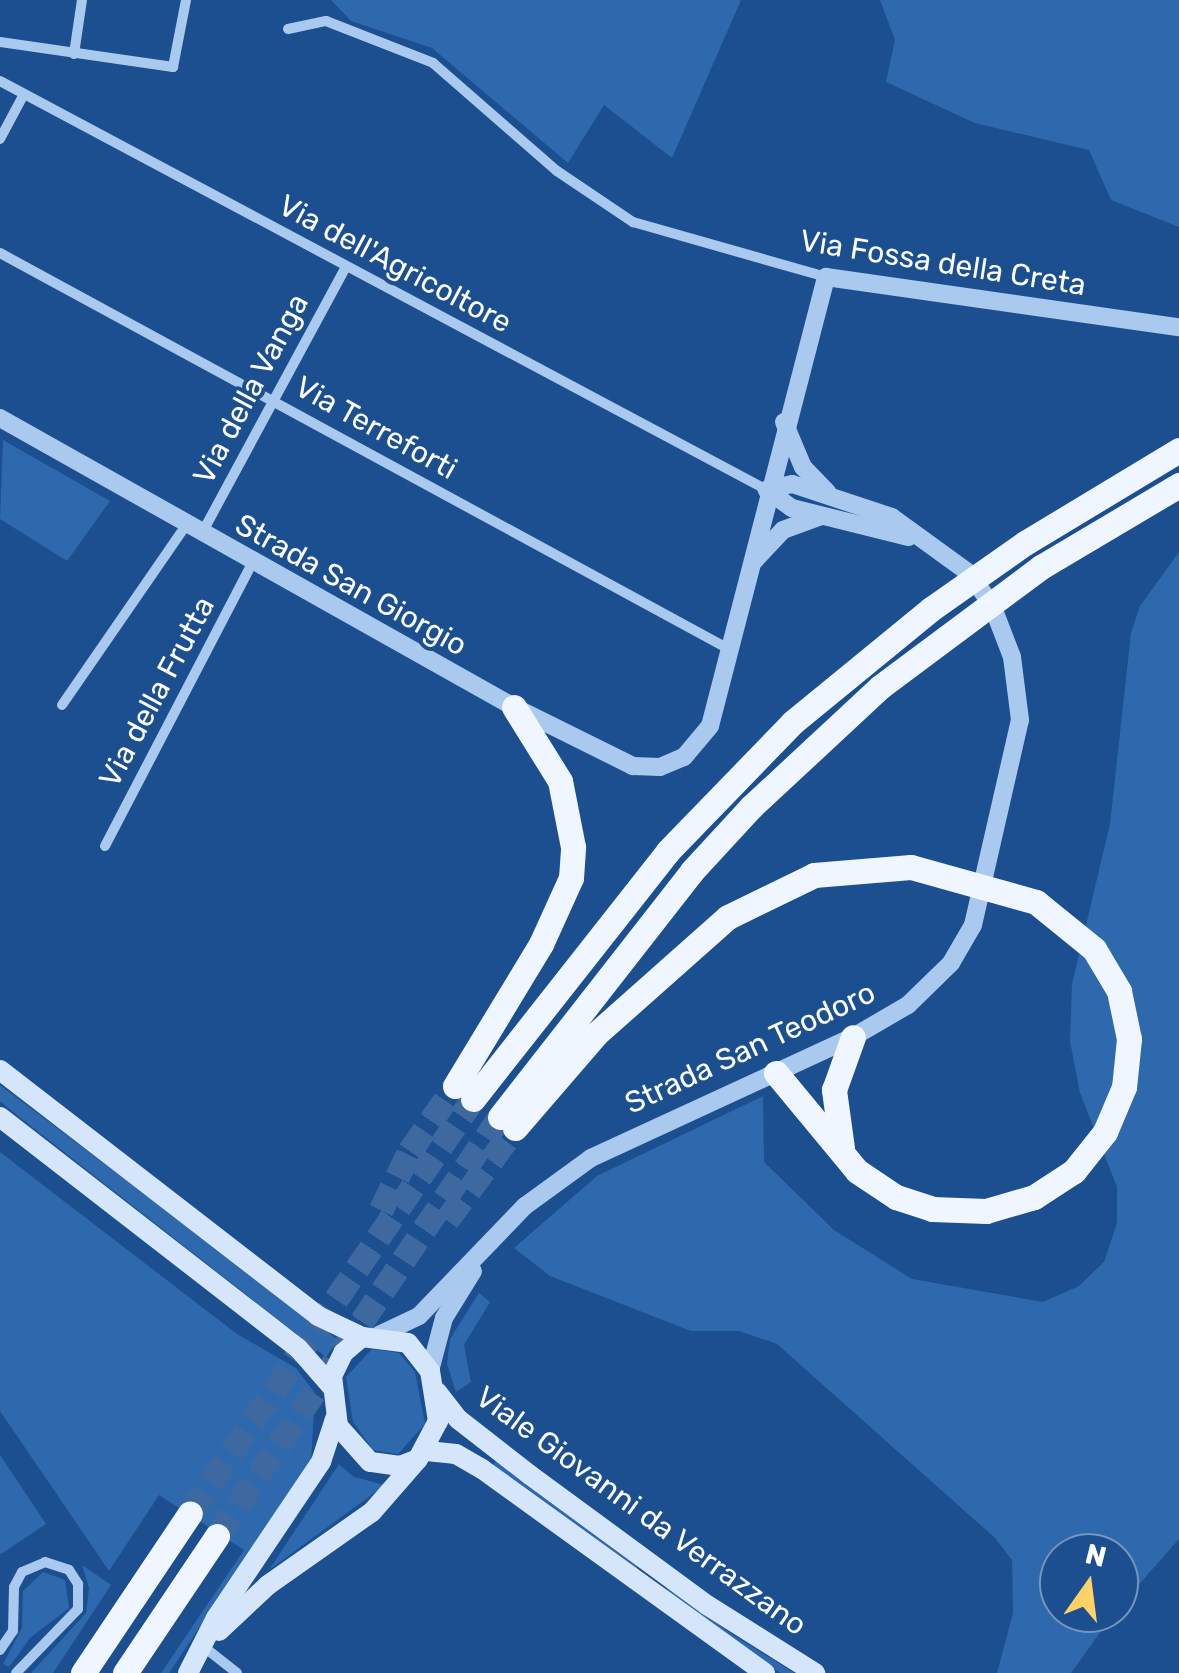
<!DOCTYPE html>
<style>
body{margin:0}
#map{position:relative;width:1179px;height:1673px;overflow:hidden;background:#1b4f8f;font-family:Rubik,sans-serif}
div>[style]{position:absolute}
.green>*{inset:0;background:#2e69ad}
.primary-tunnel>*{height:25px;margin-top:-12.5px;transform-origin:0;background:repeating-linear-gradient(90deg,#3d69a0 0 25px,transparent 0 37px)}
.minor>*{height:10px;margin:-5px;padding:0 5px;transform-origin:5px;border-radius:5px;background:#a9c9ee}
.tertiary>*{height:18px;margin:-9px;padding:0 9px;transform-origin:9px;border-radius:9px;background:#a9c9ee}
.secondary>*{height:20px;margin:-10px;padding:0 10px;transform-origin:10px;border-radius:10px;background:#d6e6fa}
.primary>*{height:25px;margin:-12.5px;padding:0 12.5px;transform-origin:12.5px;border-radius:12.5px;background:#f0f6ff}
.primary-bridge>*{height:25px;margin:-12.5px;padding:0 12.5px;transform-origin:12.5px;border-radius:12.5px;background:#f0f6ff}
span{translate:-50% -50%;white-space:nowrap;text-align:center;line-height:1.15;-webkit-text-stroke:8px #1b4f8f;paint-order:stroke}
.street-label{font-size:30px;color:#fff}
.north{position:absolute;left:1039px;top:1533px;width:100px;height:100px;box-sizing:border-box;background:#1b4f8f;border:2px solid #7695bc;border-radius:50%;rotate:14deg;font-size:28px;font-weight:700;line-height:40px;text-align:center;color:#fff}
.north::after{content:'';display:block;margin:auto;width:35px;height:45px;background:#ffd166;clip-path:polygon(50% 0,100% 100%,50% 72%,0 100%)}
</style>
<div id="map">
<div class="green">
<div style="clip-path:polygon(331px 0,741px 0,672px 158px,604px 105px,568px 163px,432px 48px,351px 21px)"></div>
<div style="clip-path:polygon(880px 0,1179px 0,1179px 227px,1111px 200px,1089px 150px,975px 123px,886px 82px,895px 40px)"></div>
<div style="clip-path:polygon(3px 440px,110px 501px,67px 561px,0 519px)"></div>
<div style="clip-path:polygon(1179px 552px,1179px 1539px,1119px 1607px,1119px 1553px,1059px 1553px,1059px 1613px,1114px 1613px,1071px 1673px,997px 1673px,1013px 1613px,1012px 1560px,995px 1538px,777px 1344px,739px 1331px,691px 1331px,550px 1276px,514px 1248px,597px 1176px,763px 1096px,764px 1162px,834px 1230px,912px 1279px,1043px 1302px,1079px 1286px,1104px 1262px,1117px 1223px,1117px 1187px,1080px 1093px,1070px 1041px,1072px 984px,1110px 824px,1131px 633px,1140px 606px)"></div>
<div style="clip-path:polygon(0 1085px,338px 1340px,326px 1357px,18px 1116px,0 1101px)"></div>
<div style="clip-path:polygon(0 1152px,237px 1334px,296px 1368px,315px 1393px,311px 1461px,169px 1673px,161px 1673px,244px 1550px,159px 1495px,109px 1571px,0 1411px)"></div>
<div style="clip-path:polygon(479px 1293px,490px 1302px,464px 1345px,471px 1382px,456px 1392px,447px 1364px,450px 1339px)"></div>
<div style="clip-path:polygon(372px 1349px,399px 1353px,415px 1372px,425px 1424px,398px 1454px,373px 1450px,353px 1422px,346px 1377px)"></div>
<div style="clip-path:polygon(0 1455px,46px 1524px,1px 1554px,0 1552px)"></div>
<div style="clip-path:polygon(496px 1461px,637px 1565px,638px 1570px,491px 1467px)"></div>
<div style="clip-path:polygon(339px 1464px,354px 1477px,385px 1485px,269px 1570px)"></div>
<div style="clip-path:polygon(82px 1565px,111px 1585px,53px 1673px,31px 1673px,86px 1613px,89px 1588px)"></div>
<div style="clip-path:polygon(43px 1572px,65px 1580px,69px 1608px,30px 1638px,9px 1667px,3px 1664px,22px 1628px,23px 1591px)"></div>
<div style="clip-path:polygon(669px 1589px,733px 1635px,794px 1673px,781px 1673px,747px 1652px,663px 1590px)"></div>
</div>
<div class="primary-tunnel">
<div style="left:381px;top:1210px;width:66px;rotate:-63.8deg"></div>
<div style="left:410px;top:1151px;width:79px;rotate:-55.3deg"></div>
<div style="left:447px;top:1220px;width:114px;rotate:-53.5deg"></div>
<div style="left:190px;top:1513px;width:501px;rotate:-55.64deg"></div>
<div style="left:217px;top:1536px;width:506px;rotate:-55.96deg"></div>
</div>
<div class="minor">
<div style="left:288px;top:29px;width:39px;rotate:-12deg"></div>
<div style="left:326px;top:21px;width:115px;rotate:21.4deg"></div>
<div style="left:433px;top:63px;width:164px;rotate:41.1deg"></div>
<div style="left:557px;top:171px;width:92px;rotate:33.9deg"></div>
<div style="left:633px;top:222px;width:201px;rotate:15.9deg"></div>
<div style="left:0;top:42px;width:175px;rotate:8.2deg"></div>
<div style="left:173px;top:67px;width:68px;rotate:-79deg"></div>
<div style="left:74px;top:54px;width:55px;rotate:-81.6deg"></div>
<div style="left:0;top:81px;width:869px;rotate:28.07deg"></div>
<div style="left:0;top:139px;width:51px;rotate:-61.9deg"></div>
<div style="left:0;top:253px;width:827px;rotate:28.52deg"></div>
<div style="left:202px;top:533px;width:302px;rotate:-61.6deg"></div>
<div style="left:62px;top:705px;width:219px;rotate:-55.4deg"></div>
<div style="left:105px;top:846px;width:320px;rotate:-62.5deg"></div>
<div style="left:204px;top:1647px;width:42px;rotate:38.2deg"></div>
<div style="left:0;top:1650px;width:23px;rotate:-56deg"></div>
<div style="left:13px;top:1631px;width:44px;rotate:-88.7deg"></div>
<div style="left:14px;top:1587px;width:17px;rotate:-62deg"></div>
<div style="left:22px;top:1572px;width:25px;rotate:-23deg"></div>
<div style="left:45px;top:1562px;width:25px;rotate:18deg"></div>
<div style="left:69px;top:1570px;width:17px;rotate:57deg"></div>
<div style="left:78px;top:1584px;width:25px;rotate:90deg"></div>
<div style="left:78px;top:1609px;width:89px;rotate:134.1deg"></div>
</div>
<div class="tertiary">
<div style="left:0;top:418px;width:590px;rotate:29.35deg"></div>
<div style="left:514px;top:707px;width:133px;rotate:26.4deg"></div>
<div style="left:633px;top:766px;width:27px;rotate:2deg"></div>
<div style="left:660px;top:767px;width:26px;rotate:-23deg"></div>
<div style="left:684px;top:757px;width:40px;rotate:-50deg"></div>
<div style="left:710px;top:726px;width:464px;rotate:-75.5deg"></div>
<div style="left:826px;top:277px;width:357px;rotate:8.1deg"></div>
<div style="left:784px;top:422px;width:49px;rotate:67.1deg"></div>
<div style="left:803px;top:467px;width:35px;rotate:46deg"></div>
<div style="left:767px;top:490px;width:31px;rotate:36deg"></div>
<div style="left:792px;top:508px;width:120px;rotate:14deg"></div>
<div style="left:754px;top:561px;width:42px;rotate:-46.9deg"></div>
<div style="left:783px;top:530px;width:40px;rotate:-20.2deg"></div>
<div style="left:379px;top:1335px;width:44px;rotate:-25.4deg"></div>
<div style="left:419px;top:1316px;width:153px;rotate:-46.1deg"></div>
<div style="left:525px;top:1206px;width:82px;rotate:-36deg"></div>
<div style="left:591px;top:1158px;width:289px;rotate:-24.8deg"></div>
<div style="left:853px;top:1037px;width:64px;rotate:-30.2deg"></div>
<div style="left:908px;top:1005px;width:60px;rotate:-44.3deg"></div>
<div style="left:951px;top:963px;width:44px;rotate:-59.9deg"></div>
<div style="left:973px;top:925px;width:210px;rotate:-77.1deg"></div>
<div style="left:1020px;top:720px;width:64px;rotate:-97.2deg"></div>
<div style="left:1012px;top:657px;width:56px;rotate:-111deg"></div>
<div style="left:992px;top:605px;width:39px;rotate:-126deg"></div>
<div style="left:969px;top:573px;width:95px;rotate:-144deg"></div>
<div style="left:892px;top:517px;width:105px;rotate:-161.7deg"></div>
<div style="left:792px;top:484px;width:26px;rotate:167deg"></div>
<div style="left:430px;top:1371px;width:55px;rotate:-75.2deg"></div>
<div style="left:444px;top:1318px;width:55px;rotate:-58.3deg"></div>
</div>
<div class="secondary">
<div style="left:0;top:1070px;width:402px;rotate:37.7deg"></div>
<div style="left:318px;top:1316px;width:49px;rotate:25.5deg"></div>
<div style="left:0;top:1117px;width:377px;rotate:37.8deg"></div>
<div style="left:298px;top:1348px;width:52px;rotate:48.9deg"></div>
<div style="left:362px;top:1337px;width:46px;rotate:7.4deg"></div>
<div style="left:408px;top:1343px;width:36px;rotate:52deg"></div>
<div style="left:430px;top:1371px;width:51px;rotate:80.9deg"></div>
<div style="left:438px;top:1421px;width:43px;rotate:117.8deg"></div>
<div style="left:418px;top:1459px;width:19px;rotate:159deg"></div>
<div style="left:400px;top:1466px;width:30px;rotate:-172deg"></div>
<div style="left:370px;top:1462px;width:48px;rotate:-131.6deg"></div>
<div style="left:338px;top:1426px;width:50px;rotate:-96.8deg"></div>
<div style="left:332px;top:1376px;width:25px;rotate:-64deg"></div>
<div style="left:343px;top:1353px;width:25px;rotate:-40deg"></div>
<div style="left:437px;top:1392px;width:34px;rotate:52deg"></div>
<div style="left:458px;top:1419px;width:91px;rotate:37.9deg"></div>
<div style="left:530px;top:1475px;width:220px;rotate:36.3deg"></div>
<div style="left:707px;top:1605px;width:128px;rotate:32.2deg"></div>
<div style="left:427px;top:1451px;width:29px;rotate:6deg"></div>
<div style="left:456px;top:1454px;width:30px;rotate:30deg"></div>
<div style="left:482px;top:1469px;width:349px;rotate:35.8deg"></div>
<div style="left:219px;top:1631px;width:67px;rotate:-43.2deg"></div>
<div style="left:268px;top:1585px;width:127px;rotate:-35.1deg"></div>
<div style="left:372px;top:1512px;width:70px;rotate:-49deg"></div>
<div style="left:188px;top:1673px;width:62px;rotate:-63deg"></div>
<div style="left:216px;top:1618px;width:188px;rotate:-56.1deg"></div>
<div style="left:321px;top:1462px;width:45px;rotate:-72deg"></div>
</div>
<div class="primary">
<div style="left:776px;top:1073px;width:127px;rotate:50.4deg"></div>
<div style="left:857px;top:1171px;width:47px;rotate:33.7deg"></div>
<div style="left:896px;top:1197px;width:38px;rotate:18deg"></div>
<div style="left:455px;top:1086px;width:166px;rotate:-58.8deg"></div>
<div style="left:541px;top:944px;width:72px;rotate:-65.6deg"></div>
<div style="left:571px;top:878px;width:31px;rotate:-86deg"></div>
<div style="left:573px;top:847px;width:67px;rotate:-101.1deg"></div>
<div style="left:560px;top:781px;width:87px;rotate:-121.9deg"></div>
<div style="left:473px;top:1099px;width:315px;rotate:-51.8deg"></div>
<div style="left:500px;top:1117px;width:312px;rotate:-52deg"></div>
<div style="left:515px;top:1128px;width:124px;rotate:-49.2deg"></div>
<div style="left:596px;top:1034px;width:176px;rotate:-41.6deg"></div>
<div style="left:842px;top:1148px;width:59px;rotate:-97.9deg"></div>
<div style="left:834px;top:1090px;width:56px;rotate:-70.3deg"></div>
<div style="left:83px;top:1673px;width:192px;rotate:-56.2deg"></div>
<div style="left:125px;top:1673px;width:165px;rotate:-56.1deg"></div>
</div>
<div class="primary-bridge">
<div style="left:668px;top:851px;width:180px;rotate:-45.9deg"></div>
<div style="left:793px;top:722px;width:178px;rotate:-39.3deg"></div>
<div style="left:931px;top:609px;width:115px;rotate:-35.1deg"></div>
<div style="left:1025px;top:543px;width:180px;rotate:-31.1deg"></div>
<div style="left:692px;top:871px;width:87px;rotate:-47.3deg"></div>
<div style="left:751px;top:807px;width:176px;rotate:-42.9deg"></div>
<div style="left:880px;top:687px;width:201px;rotate:-36.7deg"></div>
<div style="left:1041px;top:567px;width:161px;rotate:-30.7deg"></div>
<div style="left:728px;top:917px;width:96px;rotate:-26deg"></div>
<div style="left:814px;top:875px;width:97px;rotate:-4.7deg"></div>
<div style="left:911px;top:867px;width:130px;rotate:15.6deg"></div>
<div style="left:1036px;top:902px;width:75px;rotate:39deg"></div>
<div style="left:1094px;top:949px;width:49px;rotate:59.2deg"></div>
<div style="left:1119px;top:991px;width:49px;rotate:78.2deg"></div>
<div style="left:1129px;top:1039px;width:48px;rotate:95.9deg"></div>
<div style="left:1124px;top:1087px;width:49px;rotate:112.9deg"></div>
<div style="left:1105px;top:1132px;width:50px;rotate:128.5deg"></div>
<div style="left:1074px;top:1171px;width:48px;rotate:147deg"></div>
<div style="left:1034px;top:1197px;width:50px;rotate:163.7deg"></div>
<div style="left:986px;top:1211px;width:54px;rotate:-177.9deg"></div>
</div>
<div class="street-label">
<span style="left:943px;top:263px;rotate:9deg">Via Fossa della Creta</span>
<span style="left:395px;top:264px;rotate:28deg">Via dell'Agricoltore</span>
<span style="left:251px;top:389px;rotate:-62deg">Via della Vanga</span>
<span style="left:376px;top:428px;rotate:29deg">Via Terreforti</span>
<span style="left:351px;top:585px;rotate:29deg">Strada San Giorgio</span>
<span style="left:157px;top:692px;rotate:-62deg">Via della Frutta</span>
<span style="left:750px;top:1048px;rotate:-25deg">Strada San Teodoro</span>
<span style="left:641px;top:1511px;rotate:36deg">Viale Giovanni da Verrazzano</span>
</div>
<div class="north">N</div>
</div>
